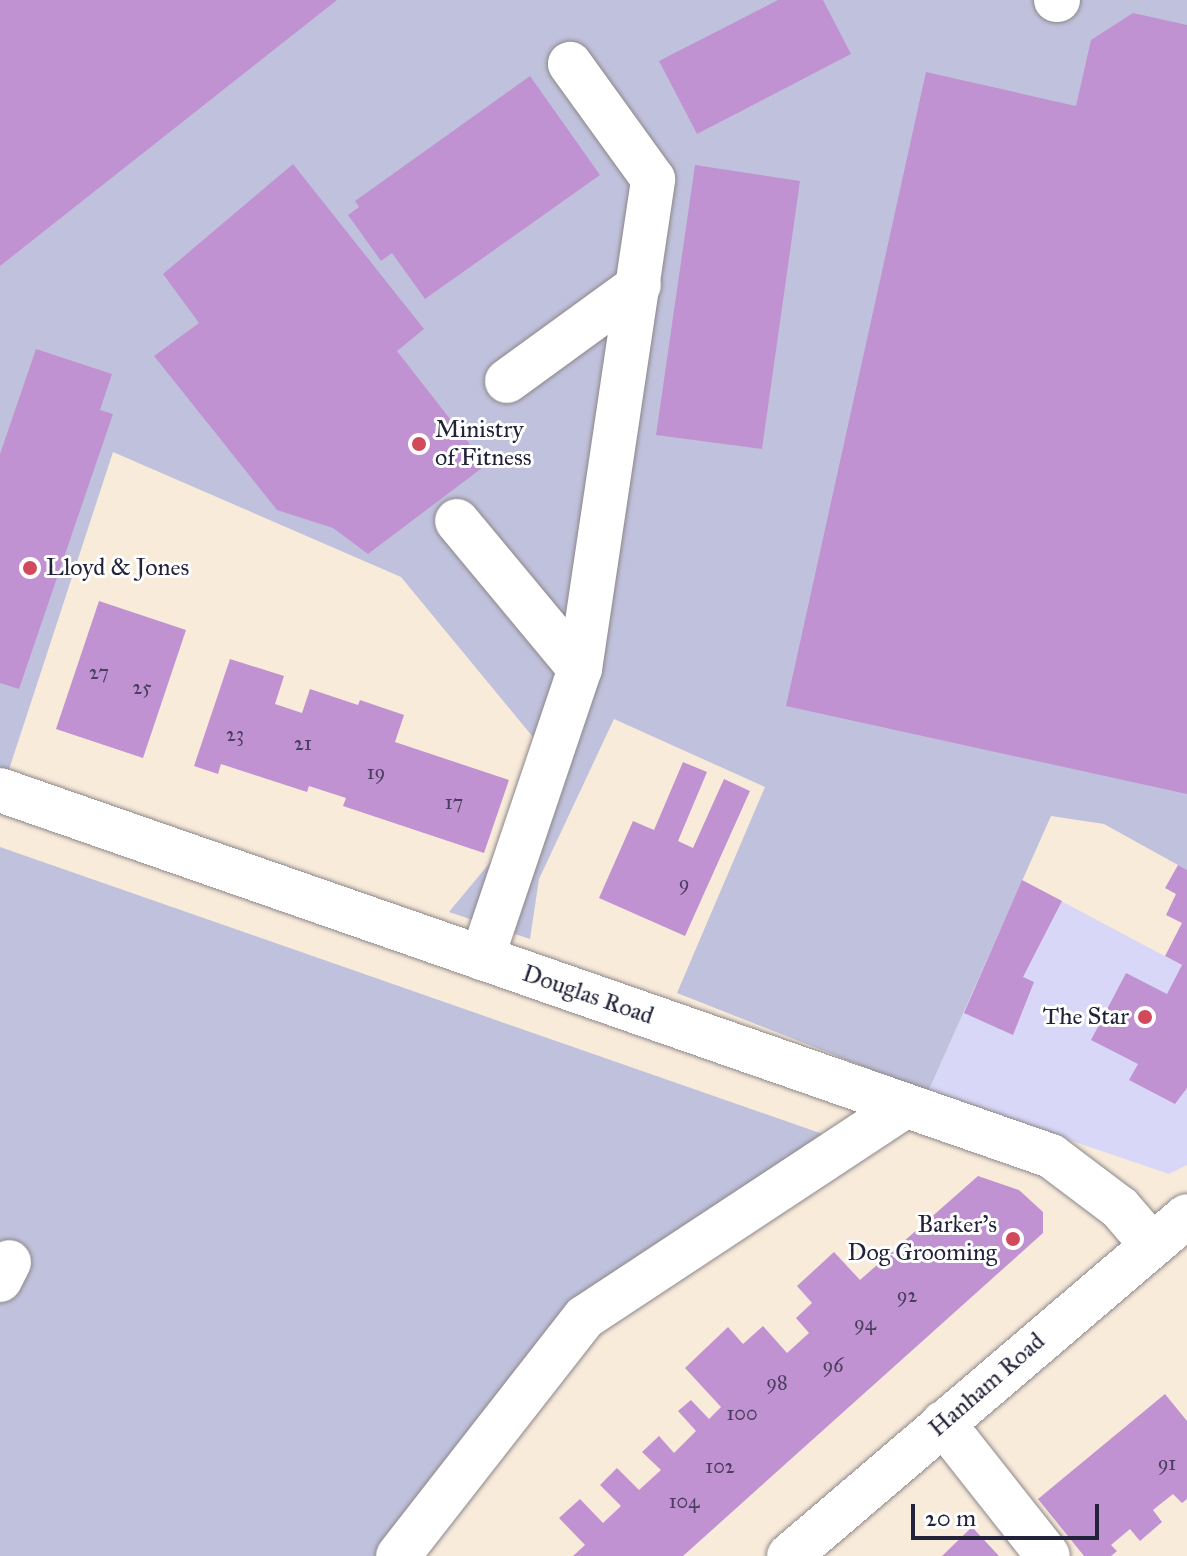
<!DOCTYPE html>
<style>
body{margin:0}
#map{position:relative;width:1187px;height:1556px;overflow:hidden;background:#f8ebda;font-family:"IM FELL Great Primer",serif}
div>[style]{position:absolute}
.built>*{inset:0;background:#d9d7f7}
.industrial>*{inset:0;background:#c0c2dd}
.building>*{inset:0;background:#c192d1}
.roads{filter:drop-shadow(0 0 2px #8d868a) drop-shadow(0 0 2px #8d868a)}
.minor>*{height:44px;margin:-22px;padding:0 22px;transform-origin:22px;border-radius:22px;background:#fff}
.major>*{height:44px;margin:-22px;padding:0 22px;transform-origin:22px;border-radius:22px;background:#fff}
.dots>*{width:22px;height:22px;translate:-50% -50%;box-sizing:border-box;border:4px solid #fff;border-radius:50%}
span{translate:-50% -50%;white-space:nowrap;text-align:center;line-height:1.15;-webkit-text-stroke:6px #fff;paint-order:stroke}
.number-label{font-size:20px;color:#4a3e60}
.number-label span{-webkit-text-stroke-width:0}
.poi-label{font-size:24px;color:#22223b}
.left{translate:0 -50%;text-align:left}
.right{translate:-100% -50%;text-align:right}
.street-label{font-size:24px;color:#22223b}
.scale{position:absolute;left:911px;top:1504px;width:188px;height:36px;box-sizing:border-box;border:4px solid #22223b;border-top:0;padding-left:10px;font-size:24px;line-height:28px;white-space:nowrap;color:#22223b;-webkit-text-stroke:6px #fff;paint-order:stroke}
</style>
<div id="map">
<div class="built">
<div style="clip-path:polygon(1022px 880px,1187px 968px,1187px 1165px,1169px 1174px,928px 1092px)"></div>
</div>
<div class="industrial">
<div style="clip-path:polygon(0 0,1187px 0,1187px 870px,1104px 824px,1051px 816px,928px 1092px,677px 993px,765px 787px,614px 719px,539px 879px,530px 939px,449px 912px,497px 854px,537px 742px,401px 577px,113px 452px,0 797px)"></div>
<div style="clip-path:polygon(0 847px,860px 1147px,596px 1327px,407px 1556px,0 1556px)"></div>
</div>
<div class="building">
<div style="clip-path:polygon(0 0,337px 0,0 266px)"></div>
<div style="clip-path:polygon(778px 0,823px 0,851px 54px,697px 134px,659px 61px)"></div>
<div style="clip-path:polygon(1133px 13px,1187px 25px,1187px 794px,786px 706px,926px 72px,1076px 106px,1091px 40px)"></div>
<div style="clip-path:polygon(530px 76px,600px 175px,425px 299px,392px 253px,381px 261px,348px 215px,359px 207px,355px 201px)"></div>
<div style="clip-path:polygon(293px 164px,424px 329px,397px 351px,486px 465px,368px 554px,333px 528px,277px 510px,154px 356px,199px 323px,163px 274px)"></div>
<div style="clip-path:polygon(695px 165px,800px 181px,762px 449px,656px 435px)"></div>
<div style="clip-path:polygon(36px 349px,112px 374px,100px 410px,113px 414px,19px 689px,0 683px,0 454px)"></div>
<div style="clip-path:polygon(99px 601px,186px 630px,143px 758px,56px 729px)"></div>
<div style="clip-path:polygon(230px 659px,284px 676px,275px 704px,302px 713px,310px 689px,358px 705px,360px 700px,404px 715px,395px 742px,509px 780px,484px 853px,343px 806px,346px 798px,309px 786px,307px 792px,221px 764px,218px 774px,194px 766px)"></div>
<div style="clip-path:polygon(683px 762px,707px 772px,678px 841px,693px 848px,724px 779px,750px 791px,685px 936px,599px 898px,633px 821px,654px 830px)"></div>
<div style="clip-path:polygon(1178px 865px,1187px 870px,1187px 1088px,1175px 1104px,1129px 1080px,1138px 1064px,1091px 1040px,1126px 973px,1167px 994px,1182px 965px,1165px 956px,1182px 923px,1166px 915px,1176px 894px,1165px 888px)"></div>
<div style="clip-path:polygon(1022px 880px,1062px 901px,1023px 977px,1034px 982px,1013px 1035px,964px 1013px)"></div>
<div style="clip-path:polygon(978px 1176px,1019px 1190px,1043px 1212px,1043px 1233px,683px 1556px,573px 1556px,585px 1545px,559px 1518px,580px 1499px,603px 1523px,621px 1506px,600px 1485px,617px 1468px,639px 1490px,661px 1470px,642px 1452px,659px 1436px,674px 1453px,696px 1431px,678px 1411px,691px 1400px,709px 1419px,721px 1407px,685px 1368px,707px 1347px,728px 1327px,743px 1344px,763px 1326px,787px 1353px,809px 1333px,796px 1318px,812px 1303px,797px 1286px,834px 1252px,860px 1280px)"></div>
<div style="clip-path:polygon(1165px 1394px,1187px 1421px,1187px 1499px,1182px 1503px,1173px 1494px,1153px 1510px,1162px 1522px,1140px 1541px,1130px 1529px,1111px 1545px,1117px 1551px,1111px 1556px,1084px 1556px,1038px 1499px)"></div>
<div style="clip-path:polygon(972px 1527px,999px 1556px,942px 1556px)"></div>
</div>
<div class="roads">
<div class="minor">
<div style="left:1056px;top:0;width:2px"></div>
<div style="left:507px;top:381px;width:163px;rotate:-36deg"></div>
<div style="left:457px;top:521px;width:192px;rotate:50.3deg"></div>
<div style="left:0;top:790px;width:1113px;rotate:19.2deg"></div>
<div style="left:1051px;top:1156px;width:86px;rotate:37deg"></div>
<div style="left:1120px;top:1208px;width:48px;rotate:49.3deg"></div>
<div style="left:482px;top:958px;width:305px;rotate:-71.3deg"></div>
<div style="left:580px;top:669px;width:495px;rotate:-81.5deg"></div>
<div style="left:653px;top:179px;width:142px;rotate:-125.8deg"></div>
<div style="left:0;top:1280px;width:20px;rotate:-63deg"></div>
<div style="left:943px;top:1423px;width:169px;rotate:51.7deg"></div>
<div style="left:398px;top:1556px;width:303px;rotate:-52deg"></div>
<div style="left:585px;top:1317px;width:383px;rotate:-33.4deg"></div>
</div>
<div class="major">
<div style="left:789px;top:1556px;width:523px;rotate:-40.51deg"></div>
</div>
</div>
<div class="dots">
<div style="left:419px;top:444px;background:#d1495b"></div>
<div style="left:30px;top:568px;background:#d1495b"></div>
<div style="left:1145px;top:1017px;background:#d1495b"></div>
<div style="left:1013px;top:1239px;background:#d1495b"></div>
</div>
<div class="number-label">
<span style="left:99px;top:672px">27</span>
<span style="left:142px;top:687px">25</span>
<span style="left:235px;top:734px">23</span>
<span style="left:303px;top:743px">21</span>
<span style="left:376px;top:772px">19</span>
<span style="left:454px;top:802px">17</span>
<span style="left:684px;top:883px">9</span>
<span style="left:907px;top:1295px">92</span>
<span style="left:865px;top:1323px">94</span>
<span style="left:833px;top:1365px">96</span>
<span style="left:777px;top:1382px">98</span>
<span style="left:742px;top:1413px">100</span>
<span style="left:1167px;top:1463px">91</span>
<span style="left:720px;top:1466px">102</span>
<span style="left:684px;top:1501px">104</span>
</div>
<div class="poi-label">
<span class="left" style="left:435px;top:444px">Ministry<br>of Fitness</span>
<span class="left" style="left:46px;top:568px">Lloyd &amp; Jones</span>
<span class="right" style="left:1129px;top:1017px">The Star</span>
<span class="right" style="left:997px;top:1239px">Barker's<br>Dog Grooming</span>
</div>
<div class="street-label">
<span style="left:588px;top:995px;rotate:19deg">Douglas Road</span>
<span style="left:987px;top:1385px;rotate:-41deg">Hanham Road</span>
</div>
<div class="scale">20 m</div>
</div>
